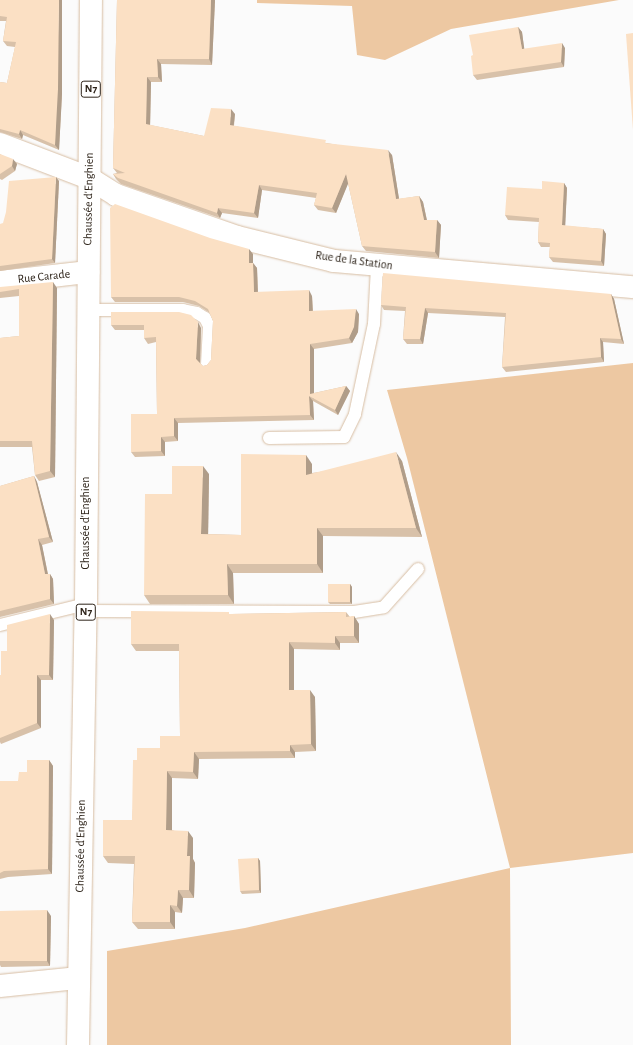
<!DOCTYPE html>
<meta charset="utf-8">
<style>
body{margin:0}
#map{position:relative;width:633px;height:1045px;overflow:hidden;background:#fbfbfb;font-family:"Alegreya Sans",sans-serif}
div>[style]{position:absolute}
.green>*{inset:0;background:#edc8a2}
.roads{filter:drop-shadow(0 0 1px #d7bda2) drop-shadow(0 0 1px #d7bda2)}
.service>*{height:12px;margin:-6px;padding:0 6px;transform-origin:6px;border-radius:6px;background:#fff}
.minor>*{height:22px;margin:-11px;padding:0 11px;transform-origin:11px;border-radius:11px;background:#fff}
.primary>*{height:22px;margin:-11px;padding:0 11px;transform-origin:11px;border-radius:11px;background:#fff}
.wall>*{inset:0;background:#d8c1a9}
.shaded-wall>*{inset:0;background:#b09d89}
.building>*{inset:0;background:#fbe0c4}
span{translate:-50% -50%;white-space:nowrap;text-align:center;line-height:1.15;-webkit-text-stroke:3.5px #fff;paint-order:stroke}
.shield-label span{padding:1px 3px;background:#fff;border:1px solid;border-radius:3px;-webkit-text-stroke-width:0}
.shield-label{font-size:11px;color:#2d2319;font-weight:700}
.street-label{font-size:12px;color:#2d2319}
</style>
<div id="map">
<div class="green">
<div style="clip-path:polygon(257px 0,619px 0,451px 29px,385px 60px,357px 55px,352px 6px,257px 3px)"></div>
<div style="clip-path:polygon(633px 363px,633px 853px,510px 868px,511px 1045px,107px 1045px,107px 951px,245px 928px,510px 868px,407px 458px,387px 390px)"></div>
</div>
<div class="roads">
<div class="service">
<div style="left:87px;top:310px;width:96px"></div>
<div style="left:183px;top:310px;width:14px;rotate:12deg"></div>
<div style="left:197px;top:313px;width:9px;rotate:32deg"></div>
<div style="left:205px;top:318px;width:9px;rotate:63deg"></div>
<div style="left:209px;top:326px;width:38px;rotate:93deg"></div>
<div style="left:269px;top:438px;width:75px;rotate:-0.8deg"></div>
<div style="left:344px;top:437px;width:25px;rotate:-64deg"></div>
<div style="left:355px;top:414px;width:92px;rotate:-78.1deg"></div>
<div style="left:374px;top:324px;width:58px;rotate:-87deg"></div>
<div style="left:86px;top:611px;width:268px;rotate:0.2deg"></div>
<div style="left:354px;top:612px;width:30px;rotate:-9deg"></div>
<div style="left:384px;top:607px;width:51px;rotate:-48.2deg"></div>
<div style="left:0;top:625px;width:89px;rotate:-13.7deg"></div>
</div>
<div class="minor">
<div style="left:0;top:144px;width:95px;rotate:20.9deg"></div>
<div style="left:89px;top:178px;width:32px;rotate:32deg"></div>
<div style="left:116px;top:195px;width:128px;rotate:19.1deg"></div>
<div style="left:237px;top:237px;width:100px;rotate:13.9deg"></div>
<div style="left:334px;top:261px;width:300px;rotate:5deg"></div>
<div style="left:0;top:282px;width:89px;rotate:-6.5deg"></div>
<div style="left:0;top:986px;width:78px;rotate:-5.9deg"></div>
</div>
<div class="primary">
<div style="left:78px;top:1045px;width:441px;rotate:-89deg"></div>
<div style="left:86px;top:604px;width:604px;rotate:-89.53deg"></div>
</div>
</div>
<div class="wall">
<div style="clip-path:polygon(0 0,62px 94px,59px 150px,23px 135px,22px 139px,0 132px,0 82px,7px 83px,15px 47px,7px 46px,3px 41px,6px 21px,0 21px)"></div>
<div style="clip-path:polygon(117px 0,215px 0,212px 65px,161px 64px,162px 82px,151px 82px,150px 125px,204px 136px,235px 114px,234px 126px,392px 155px,399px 199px,419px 196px,423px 202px,427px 220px,437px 220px,441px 225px,439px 258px,366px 251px,362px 246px,348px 183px,336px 213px,318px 210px,314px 205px,316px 198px,262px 190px,258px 218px,222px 213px,220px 218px,121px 184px,116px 179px,113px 174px,117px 173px,113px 168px)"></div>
<div style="clip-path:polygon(518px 27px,522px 32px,524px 49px,565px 48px,564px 67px,477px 80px,473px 75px,473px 55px)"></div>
<div style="clip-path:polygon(0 154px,17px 164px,15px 171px,2px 180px,0 179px)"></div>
<div style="clip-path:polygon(59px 181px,55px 263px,0 271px,0 231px)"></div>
<div style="clip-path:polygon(564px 183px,567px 188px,565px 226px,603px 229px,606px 234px,604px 266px,553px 262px,549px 257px,550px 247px,541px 247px,538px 242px,539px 222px,508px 220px,505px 215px,542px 189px)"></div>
<div style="clip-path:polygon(253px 254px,253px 263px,257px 268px,258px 292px,312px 296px,313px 311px,359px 314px,358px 332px,352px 343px,314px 349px,314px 393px,346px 386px,350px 391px,338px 415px,313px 401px,314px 420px,178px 423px,178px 441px,165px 442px,165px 456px,135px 457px,131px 452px,157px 414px,156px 342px,148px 344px,144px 338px,144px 330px,115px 330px,111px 325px,111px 312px,201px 328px,200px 363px,203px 366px,207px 365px,211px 360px,213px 321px,210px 313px,199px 306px,183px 302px,115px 302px,111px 297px)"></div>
<div style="clip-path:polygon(0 287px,57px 288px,55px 477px,39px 481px,35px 475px,32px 447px,0 447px,0 338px,19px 336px,19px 296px,0 298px)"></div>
<div style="clip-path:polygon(611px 294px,614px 299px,624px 344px,603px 342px,604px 362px,506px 372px,502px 367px,505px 317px,428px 313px,423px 344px,407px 344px,403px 339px,405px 311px,384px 310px,381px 305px)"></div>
<div style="clip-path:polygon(402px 461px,422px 537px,323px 536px,323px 573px,233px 573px,234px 604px,150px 604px,144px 595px,172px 494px,209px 474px,208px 534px,241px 535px,312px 464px,312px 473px)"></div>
<div style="clip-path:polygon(34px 476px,37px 482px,53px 542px,42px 545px,48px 574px,50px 574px,53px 579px,54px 604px,0 617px,0 486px)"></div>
<div style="clip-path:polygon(350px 584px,352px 587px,352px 604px,330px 604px,328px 602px)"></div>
<div style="clip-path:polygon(346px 612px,350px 617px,354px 616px,359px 624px,359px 643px,340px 643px,340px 650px,294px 649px,294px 690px,315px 697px,316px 751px,295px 752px,295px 758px,199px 759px,198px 779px,172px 778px,172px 830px,193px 838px,193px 859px,195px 863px,194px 898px,183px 898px,182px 913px,175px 912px,175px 929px,138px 929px,132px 922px,134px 864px,108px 863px,103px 856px,132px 820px,137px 760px,160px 748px,180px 736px,179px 651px,136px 651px,131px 644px,231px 614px)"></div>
<div style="clip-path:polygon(54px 620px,53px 680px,41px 680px,41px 728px,1px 744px,0 742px,0 675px,1px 675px,7px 651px)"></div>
<div style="clip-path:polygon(49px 760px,53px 766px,52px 874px,8px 877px,0 879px,0 781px,18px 781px,27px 772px)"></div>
<div style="clip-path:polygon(258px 858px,260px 861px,261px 893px,242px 894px,240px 891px)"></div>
<div style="clip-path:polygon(0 911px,51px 916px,50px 966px,1px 967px,0 965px)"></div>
</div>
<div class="shaded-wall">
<div style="clip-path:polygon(59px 0,62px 0,62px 94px,59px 150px,55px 145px)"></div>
<div style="clip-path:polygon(211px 0,215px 0,212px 65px,209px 59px)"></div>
<div style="clip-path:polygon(518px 27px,522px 32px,525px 54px,522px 49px)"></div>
<div style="clip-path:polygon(562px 43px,565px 48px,564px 67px,561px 62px)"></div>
<div style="clip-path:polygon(157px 59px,161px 64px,162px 82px,158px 77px)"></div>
<div style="clip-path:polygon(147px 77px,151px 82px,150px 130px,146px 124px)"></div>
<div style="clip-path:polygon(231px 109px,235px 114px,233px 131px,230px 125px)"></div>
<div style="clip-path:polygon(20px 130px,23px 135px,22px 139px,19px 134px)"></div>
<div style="clip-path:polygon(388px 150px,392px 155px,400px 205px,396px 199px)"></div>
<div style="clip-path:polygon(13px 159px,17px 164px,15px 171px,12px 166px)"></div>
<div style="clip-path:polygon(346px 174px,350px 179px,336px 213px,332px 208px)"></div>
<div style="clip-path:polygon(56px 177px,59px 181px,55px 263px,52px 259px)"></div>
<div style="clip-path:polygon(564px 183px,567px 188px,565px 230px,562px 225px)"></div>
<div style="clip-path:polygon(259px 185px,262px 190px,258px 218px,254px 213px)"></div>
<div style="clip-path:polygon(419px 196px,423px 202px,428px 226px,424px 220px)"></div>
<div style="clip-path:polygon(218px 208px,222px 213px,220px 218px,217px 213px)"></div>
<div style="clip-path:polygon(437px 220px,441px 225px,439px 258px,435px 252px)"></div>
<div style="clip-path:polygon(603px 229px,606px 234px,604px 266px,601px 261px)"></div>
<div style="clip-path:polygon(249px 249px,253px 254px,253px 269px,249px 263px)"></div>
<div style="clip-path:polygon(253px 263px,257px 268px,258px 297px,254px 292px)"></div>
<div style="clip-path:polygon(53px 282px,57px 288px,55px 477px,50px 471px)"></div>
<div style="clip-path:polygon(309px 290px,312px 296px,313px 317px,309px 311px)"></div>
<div style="clip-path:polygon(611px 294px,614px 299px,624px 344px,621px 339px)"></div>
<div style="clip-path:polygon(425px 308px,428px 313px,423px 344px,420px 339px)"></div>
<div style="clip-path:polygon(356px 309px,359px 314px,358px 332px,352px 343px,349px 338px)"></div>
<div style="clip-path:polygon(198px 322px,201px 328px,200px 364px,196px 359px)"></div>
<div style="clip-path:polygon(600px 338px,603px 342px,604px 362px,601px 357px)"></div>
<div style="clip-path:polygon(310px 344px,314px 349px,314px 399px,310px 394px)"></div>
<div style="clip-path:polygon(346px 386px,350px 391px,338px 415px,335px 410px)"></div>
<div style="clip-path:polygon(309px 396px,313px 401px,314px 420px,310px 415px)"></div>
<div style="clip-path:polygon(174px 418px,178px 423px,178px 441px,174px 436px)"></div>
<div style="clip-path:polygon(161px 437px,165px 442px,165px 456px,161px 451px)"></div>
<div style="clip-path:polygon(396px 452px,402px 461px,422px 537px,416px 528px)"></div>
<div style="clip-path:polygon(306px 455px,312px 464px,312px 483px,306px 475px)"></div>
<div style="clip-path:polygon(203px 466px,209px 474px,208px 543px,201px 534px)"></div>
<div style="clip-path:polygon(34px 476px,37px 482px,53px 542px,49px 537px)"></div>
<div style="clip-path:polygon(317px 528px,323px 536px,323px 573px,317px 564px)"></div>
<div style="clip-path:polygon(38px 539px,42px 545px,49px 580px,45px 574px)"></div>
<div style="clip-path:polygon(227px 564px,233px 573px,234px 604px,228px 595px)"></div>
<div style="clip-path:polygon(50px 574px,53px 579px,54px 604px,50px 599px)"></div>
<div style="clip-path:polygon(350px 584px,352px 587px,352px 604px,350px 602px)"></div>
<div style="clip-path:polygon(50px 614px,54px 620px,53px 680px,49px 675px)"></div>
<div style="clip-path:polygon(354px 616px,359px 624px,359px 643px,354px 636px)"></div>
<div style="clip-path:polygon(335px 636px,340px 643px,340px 650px,335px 643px)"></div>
<div style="clip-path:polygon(289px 642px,294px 649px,294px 697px,289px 690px)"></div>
<div style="clip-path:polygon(37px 675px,41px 680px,41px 728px,37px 723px)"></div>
<div style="clip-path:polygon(310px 690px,315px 697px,316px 751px,311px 744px)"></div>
<div style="clip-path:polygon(290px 745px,295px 752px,295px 758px,290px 751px)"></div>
<div style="clip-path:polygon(194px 752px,199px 759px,198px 779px,193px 772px)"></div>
<div style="clip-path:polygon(49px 760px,53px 766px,52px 874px,48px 869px)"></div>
<div style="clip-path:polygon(167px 771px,172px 778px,172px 837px,166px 830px)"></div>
<div style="clip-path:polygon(188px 831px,193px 838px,193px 859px,195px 863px,194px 898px,189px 890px,187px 856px)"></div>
<div style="clip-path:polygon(258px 858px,260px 861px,261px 893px,259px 890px)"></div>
<div style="clip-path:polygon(178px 890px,183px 898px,182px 913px,177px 906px)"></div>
<div style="clip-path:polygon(170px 905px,175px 912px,175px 929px,170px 922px)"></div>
<div style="clip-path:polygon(47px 910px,51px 916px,50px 966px,47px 961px)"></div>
</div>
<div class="building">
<div style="clip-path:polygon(0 0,59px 0,58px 89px,55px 145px,20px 130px,19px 134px,0 129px,0 82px,7px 83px,16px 42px,3px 41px,7px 17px,0 16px)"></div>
<div style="clip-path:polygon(117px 0,211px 0,209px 59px,157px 59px,158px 77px,147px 77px,146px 124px,204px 136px,211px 108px,231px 109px,230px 125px,326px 140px,325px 143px,388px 150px,396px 199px,419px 196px,424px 220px,437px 220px,435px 252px,362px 246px,346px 174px,332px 208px,314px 205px,317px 193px,259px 185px,254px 213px,218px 208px,217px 213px,118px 178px,113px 174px,125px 173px,113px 168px)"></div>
<div style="clip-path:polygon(518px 27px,522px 49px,562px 43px,561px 62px,473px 75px,471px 56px,473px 55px,469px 35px)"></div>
<div style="clip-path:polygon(633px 33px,633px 130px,626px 34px)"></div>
<div style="clip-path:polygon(0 154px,13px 159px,12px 166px,0 174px)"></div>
<div style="clip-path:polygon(56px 177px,52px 259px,0 266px,0 224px,3px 223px,6px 212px,9px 181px)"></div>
<div style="clip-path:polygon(542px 181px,564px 183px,562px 225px,603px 229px,601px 261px,549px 257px,550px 243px,538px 242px,539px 218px,505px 215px,507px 187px,542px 189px)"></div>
<div style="clip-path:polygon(115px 204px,210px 238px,249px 249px,249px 263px,253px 263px,254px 292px,309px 290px,309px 311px,356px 309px,354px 327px,349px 338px,310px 344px,310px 394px,346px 386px,335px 410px,309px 396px,310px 415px,174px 418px,174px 436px,161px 437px,161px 451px,131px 452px,131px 414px,157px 414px,156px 337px,144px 338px,144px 325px,111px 325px,111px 312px,179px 312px,191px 315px,198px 322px,196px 359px,203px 366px,207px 365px,211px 360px,213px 321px,208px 309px,195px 301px,179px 297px,111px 297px,110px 208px)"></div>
<div style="clip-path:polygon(383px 273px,611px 294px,621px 339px,600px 338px,601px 357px,502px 367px,506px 313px,425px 308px,420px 339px,403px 339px,406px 307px,381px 305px)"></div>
<div style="clip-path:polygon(53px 282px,50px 471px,35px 475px,32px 441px,0 441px,0 338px,19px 336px,19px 289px,0 292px,0 287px)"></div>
<div style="clip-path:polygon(396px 452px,416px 528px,317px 528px,317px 564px,227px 564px,228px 595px,144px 595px,145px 494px,172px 494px,172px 466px,203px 466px,201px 534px,241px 535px,241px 454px,306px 455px,306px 475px)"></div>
<div style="clip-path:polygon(34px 476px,49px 537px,38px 539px,45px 574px,50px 574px,50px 599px,0 611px,0 486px)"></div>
<div style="clip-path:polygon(328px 584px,350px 584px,350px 602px,328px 602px)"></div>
<div style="clip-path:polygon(131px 611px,229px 612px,229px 614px,346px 612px,346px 617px,354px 616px,354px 636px,335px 636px,335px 643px,289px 642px,289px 690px,310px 690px,311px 744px,290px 745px,290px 751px,194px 752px,193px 772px,167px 771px,166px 830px,188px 831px,187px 856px,190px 856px,189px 890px,178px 890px,177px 906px,170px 905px,170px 922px,132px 922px,135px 856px,103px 856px,103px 820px,132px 820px,133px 760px,137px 760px,137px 748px,160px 748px,160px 736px,180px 736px,179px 644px,131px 644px)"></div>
<div style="clip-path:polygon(50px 614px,49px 675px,37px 675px,37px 723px,0 738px,0 675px,1px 675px,1px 651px,7px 651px,7px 625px)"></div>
<div style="clip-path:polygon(27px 760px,49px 760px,48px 869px,4px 871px,0 873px,0 781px,18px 781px,19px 772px,27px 772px)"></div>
<div style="clip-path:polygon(258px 858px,259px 890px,240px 891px,238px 859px)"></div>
<div style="clip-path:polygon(47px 910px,47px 961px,0 961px,0 911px)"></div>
</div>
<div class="shield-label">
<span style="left:91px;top:89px">N7</span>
<span style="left:86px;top:612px">N7</span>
</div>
<div class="street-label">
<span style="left:89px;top:199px;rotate:-89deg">Chaussée d'Enghien</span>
<span style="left:354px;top:261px;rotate:8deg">Rue de la Station</span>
<span style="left:44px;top:277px;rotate:-6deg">Rue Carade</span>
<span style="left:86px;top:523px;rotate:-90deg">Chaussée d'Enghien</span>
<span style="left:81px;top:846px;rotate:-89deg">Chaussée d'Enghien</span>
</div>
</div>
